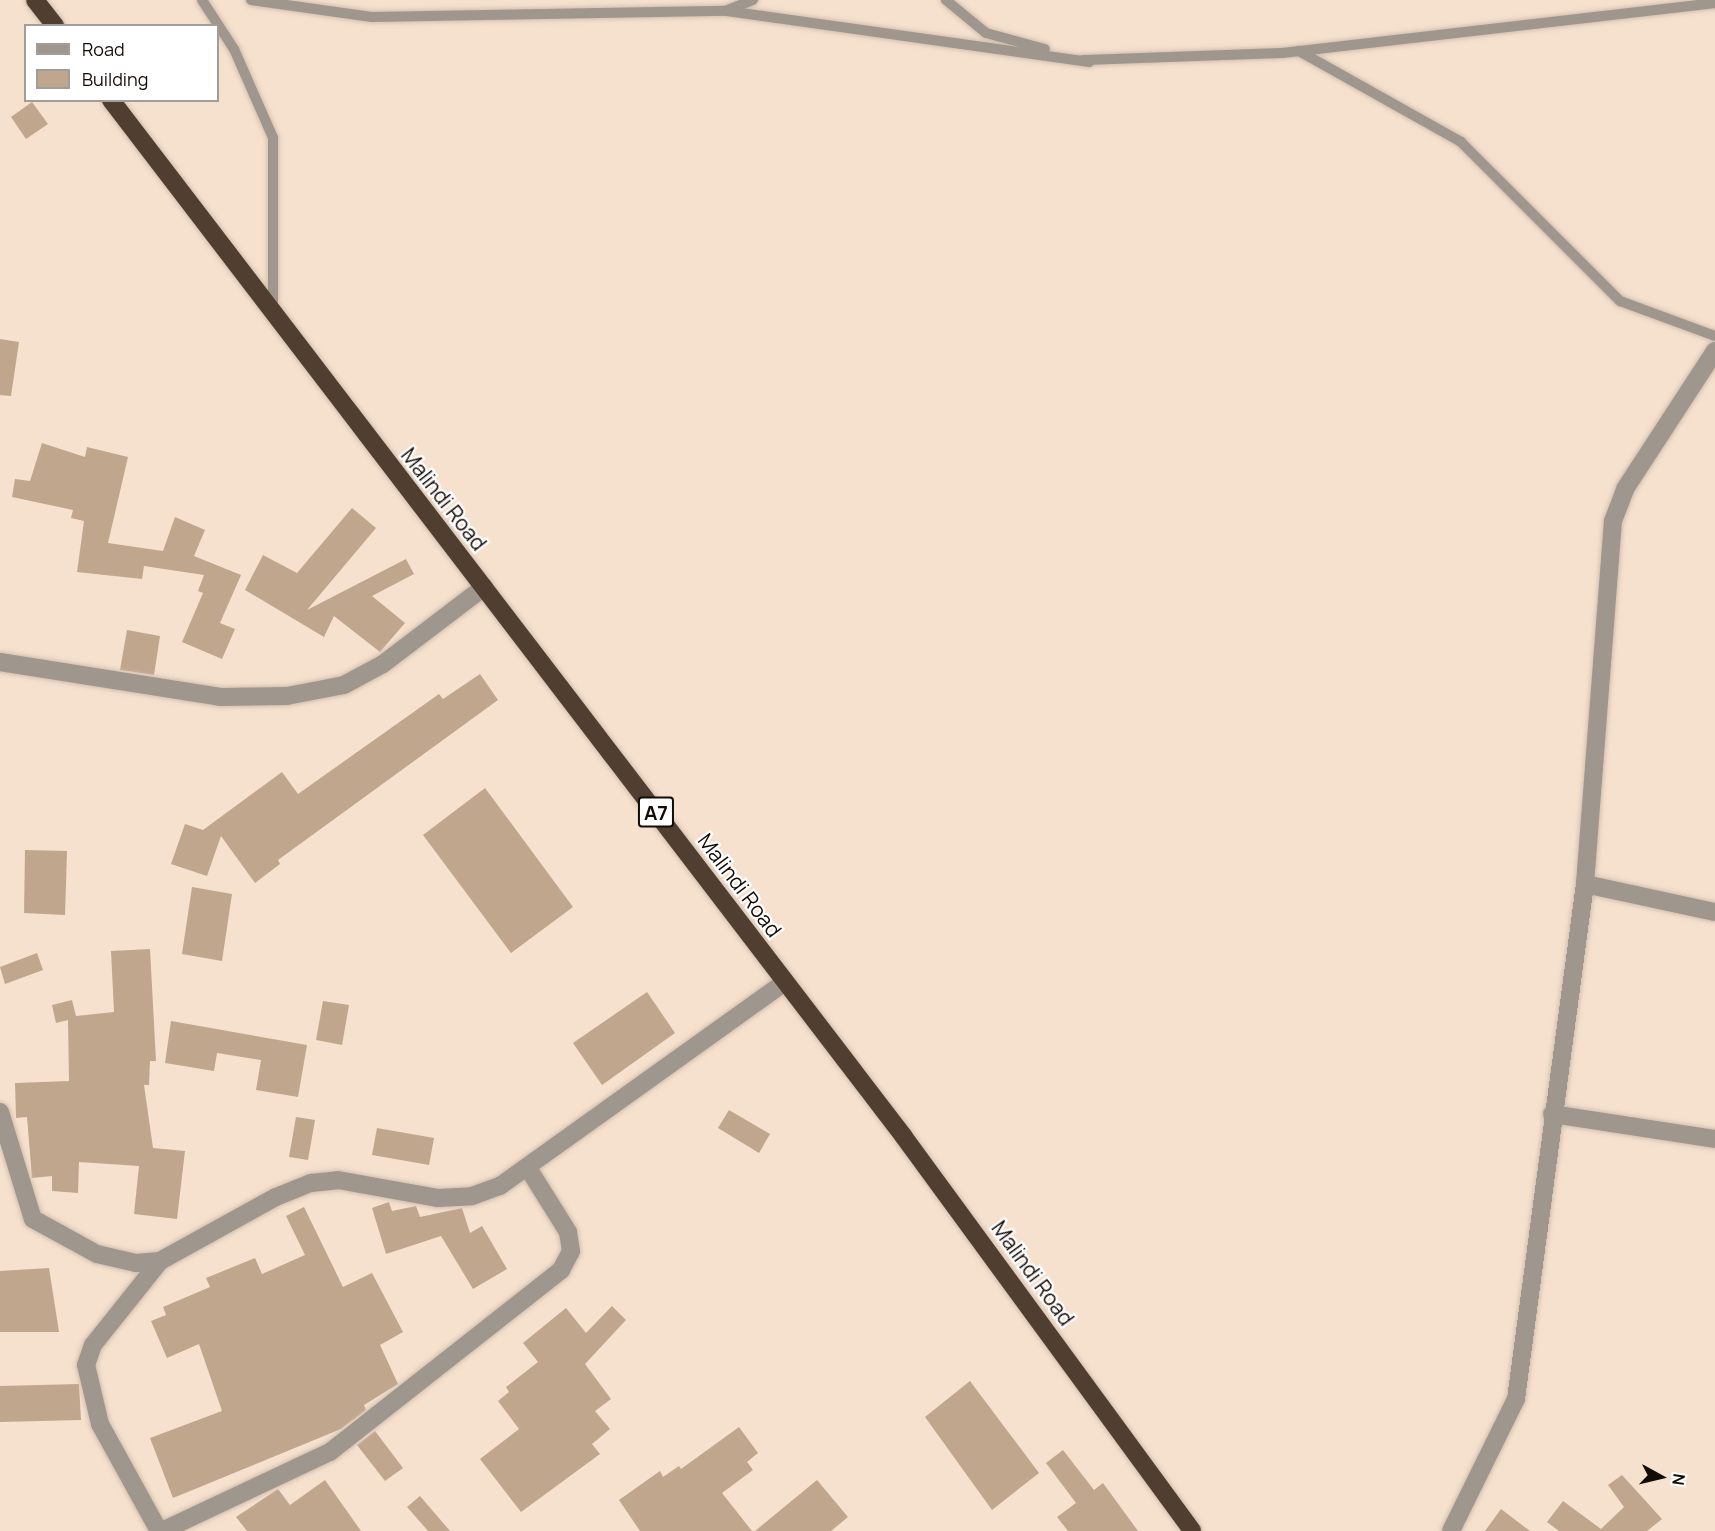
<!DOCTYPE html>
<style>
body{margin:0}
#map{position:relative;width:1715px;height:1531px;overflow:hidden;background:#f6e1ce;font-family:Manrope,sans-serif}
div>[style]{position:absolute}
.building>*{inset:0;background:#c1a68e}
.roads{filter:drop-shadow(0 0 2px #d2bfae) drop-shadow(0 0 2px #d2bfae)}
.lane>*{height:10px;margin:-5px;padding:0 5px;transform-origin:5px;border-radius:5px;background:#9f968e}
.street>*{height:18px;margin:-9px;padding:0 9px;transform-origin:9px;border-radius:9px;background:#9f968e}
.highway>*{height:18px;margin:-9px;padding:0 9px;transform-origin:9px;border-radius:9px;background:#503f30}
span{translate:-50% -50%;white-space:nowrap;text-align:center;line-height:1.15;-webkit-text-stroke:4.5px #fff;paint-order:stroke}
.shield-label span{padding:2px 4px;background:#fff;border:2px solid;border-radius:4px;-webkit-text-stroke-width:0}
.shield-label{font-size:20px;color:#120b06;font-weight:700}
.street-label{font-size:21px;color:#120b06}
.legend{position:absolute;left:24px;top:24px;width:195px;height:78px;box-sizing:border-box;background:#fff;border:2px solid #a09d9b;margin:0;padding:8px 10px;list-style:none;font-size:18px;color:#120b06}
.legend li{display:flex;align-items:center;gap:12px;height:30px}
.legend b{width:30px;border:2px solid #a09d9b}
.north{position:absolute;left:1631px;top:1447px;width:60px;height:60px;-webkit-text-stroke:4px #fff;paint-order:stroke;rotate:98deg;font-size:16px;font-weight:700;line-height:24px;text-align:center;color:#120b06}
.north::after{content:'';display:block;margin:auto;width:21px;height:27px;background:#120b06;clip-path:polygon(50% 0,100% 100%,50% 72%,0 100%)}
</style>
<div id="map">
<div class="building">
<div style="clip-path:polygon(32px 102px,48px 124px,26px 139px,11px 117px)"></div>
<div style="clip-path:polygon(0 339px,19px 342px,11px 396px,0 395px)"></div>
<div style="clip-path:polygon(42px 443px,85px 457px,87px 447px,128px 457px,108px 543px,163px 551px,175px 517px,205px 530px,194px 556px,241px 575px,220px 623px,235px 629px,222px 659px,182px 642px,203px 593px,198px 591px,204px 575px,144px 566px,142px 579px,77px 572px,84px 521px,71px 518px,73px 510px,12px 497px,15px 479px,30px 481px)"></div>
<div style="clip-path:polygon(352px 508px,376px 528px,307px 610px,406px 559px,414px 574px,372px 596px,405px 623px,380px 652px,334px 616px,324px 637px,245px 590px,263px 555px,297px 573px)"></div>
<div style="clip-path:polygon(127px 630px,160px 636px,154px 675px,120px 670px)"></div>
<div style="clip-path:polygon(480px 674px,498px 700px,278px 860px,280px 864px,255px 883px,221px 836px,207px 876px,171px 864px,185px 824px,203px 830px,282px 772px,298px 794px,439px 694px,443px 699px)"></div>
<div style="clip-path:polygon(485px 788px,573px 907px,511px 953px,423px 835px)"></div>
<div style="clip-path:polygon(25px 850px,67px 851px,65px 915px,24px 913px)"></div>
<div style="clip-path:polygon(192px 887px,232px 894px,222px 961px,182px 954px)"></div>
<div style="clip-path:polygon(150px 949px,156px 1061px,150px 1061px,149px 1085px,144px 1085px,153px 1148px,185px 1151px,177px 1219px,134px 1214px,139px 1166px,79px 1162px,78px 1193px,52px 1191px,52px 1176px,32px 1178px,27px 1117px,16px 1118px,15px 1083px,69px 1081px,68px 1020px,56px 1023px,52px 1005px,72px 1000px,76px 1016px,114px 1012px,111px 951px)"></div>
<div style="clip-path:polygon(37px 953px,43px 970px,5px 984px,0 967px)"></div>
<div style="clip-path:polygon(647px 992px,675px 1033px,602px 1085px,573px 1043px)"></div>
<div style="clip-path:polygon(323px 1001px,349px 1005px,342px 1045px,316px 1040px)"></div>
<div style="clip-path:polygon(171px 1021px,307px 1045px,298px 1097px,256px 1090px,261px 1060px,217px 1053px,214px 1071px,165px 1063px)"></div>
<div style="clip-path:polygon(729px 1110px,770px 1134px,759px 1153px,718px 1128px)"></div>
<div style="clip-path:polygon(296px 1117px,315px 1120px,308px 1160px,289px 1157px)"></div>
<div style="clip-path:polygon(377px 1128px,434px 1138px,429px 1165px,372px 1155px)"></div>
<div style="clip-path:polygon(389px 1202px,392px 1211px,416px 1206px,420px 1217px,462px 1208px,470px 1233px,482px 1226px,507px 1269px,473px 1289px,441px 1236px,386px 1254px,372px 1208px)"></div>
<div style="clip-path:polygon(304px 1207px,343px 1287px,372px 1273px,403px 1332px,380px 1345px,398px 1384px,364px 1405px,366px 1410px,341px 1429px,173px 1498px,150px 1438px,222px 1411px,199px 1344px,167px 1358px,151px 1321px,166px 1315px,163px 1307px,210px 1287px,206px 1278px,255px 1258px,262px 1274px,305px 1255px,286px 1216px)"></div>
<div style="clip-path:polygon(49px 1268px,59px 1332px,0 1332px,0 1271px)"></div>
<div style="clip-path:polygon(612px 1306px,626px 1320px,585px 1364px,611px 1399px,595px 1411px,610px 1429px,592px 1444px,600px 1454px,521px 1512px,480px 1459px,519px 1429px,498px 1401px,509px 1392px,506px 1387px,538px 1362px,523px 1343px,566px 1308px,586px 1333px)"></div>
<div style="clip-path:polygon(970px 1381px,1039px 1473px,992px 1510px,925px 1417px)"></div>
<div style="clip-path:polygon(79px 1384px,81px 1420px,0 1422px,0 1386px)"></div>
<div style="clip-path:polygon(739px 1427px,758px 1453px,747px 1462px,753px 1470px,722px 1493px,752px 1531px,640px 1531px,619px 1500px,660px 1471px,663px 1477px,679px 1466px,681px 1469px)"></div>
<div style="clip-path:polygon(375px 1431px,403px 1468px,385px 1481px,357px 1445px)"></div>
<div style="clip-path:polygon(1063px 1450px,1094px 1490px,1103px 1483px,1138px 1531px,1068px 1531px,1057px 1517px,1076px 1503px,1046px 1463px)"></div>
<div style="clip-path:polygon(1622px 1475px,1662px 1519px,1647px 1531px,1559px 1531px,1547px 1522px,1563px 1501px,1601px 1529px,1624px 1507px,1608px 1485px)"></div>
<div style="clip-path:polygon(325px 1480px,361px 1531px,247px 1531px,236px 1517px,278px 1489px,290px 1505px)"></div>
<div style="clip-path:polygon(817px 1480px,848px 1517px,831px 1531px,755px 1531px)"></div>
<div style="clip-path:polygon(420px 1496px,450px 1531px,428px 1531px,407px 1507px)"></div>
<div style="clip-path:polygon(1501px 1509px,1530px 1531px,1485px 1531px)"></div>
</div>
<div class="roads">
<div class="lane">
<div style="left:202px;top:0;width:59px;rotate:56.9deg"></div>
<div style="left:234px;top:49px;width:97px;rotate:66.3deg"></div>
<div style="left:273px;top:138px;width:174px;rotate:90deg"></div>
<div style="left:251px;top:0;width:122px;rotate:8deg"></div>
<div style="left:372px;top:17px;width:355px;rotate:-1deg"></div>
<div style="left:727px;top:11px;width:366px;rotate:8deg"></div>
<div style="left:946px;top:0;width:52px;rotate:39.5deg"></div>
<div style="left:986px;top:33px;width:61px;rotate:15.2deg"></div>
<div style="left:728px;top:10px;width:27px;rotate:-22deg"></div>
<div style="left:1299px;top:51px;width:186px;rotate:29.3deg"></div>
<div style="left:1461px;top:142px;width:225px;rotate:45deg"></div>
<div style="left:1620px;top:301px;width:101px;rotate:20.2deg"></div>
<div style="left:1083px;top:60px;width:200px;rotate:-2deg"></div>
<div style="left:1283px;top:53px;width:435px;rotate:-6.6deg"></div>
</div>
<div class="street">
<div style="left:0;top:662px;width:223px;rotate:9deg"></div>
<div style="left:220px;top:697px;width:67px;rotate:-0.9deg"></div>
<div style="left:287px;top:696px;width:58px;rotate:-10.9deg"></div>
<div style="left:344px;top:685px;width:44px;rotate:-28.3deg"></div>
<div style="left:383px;top:664px;width:127px;rotate:-37.3deg"></div>
<div style="left:1585px;top:884px;width:133px;rotate:12.2deg"></div>
<div style="left:0;top:1112px;width:112px;rotate:72.9deg"></div>
<div style="left:33px;top:1219px;width:73px;rotate:28.7deg"></div>
<div style="left:97px;top:1254px;width:40px;rotate:13deg"></div>
<div style="left:136px;top:1263px;width:24px;rotate:-5deg"></div>
<div style="left:1552px;top:1114px;width:165px;rotate:8.7deg"></div>
<div style="left:159px;top:1531px;width:122px;rotate:-118.9deg"></div>
<div style="left:100px;top:1424px;width:61px;rotate:-103.3deg"></div>
<div style="left:86px;top:1365px;width:21px;rotate:-71deg"></div>
<div style="left:93px;top:1345px;width:107px;rotate:-51.4deg"></div>
<div style="left:160px;top:1261px;width:132px;rotate:-28.9deg"></div>
<div style="left:276px;top:1197px;width:38px;rotate:-22deg"></div>
<div style="left:311px;top:1183px;width:27px;rotate:-6deg"></div>
<div style="left:338px;top:1180px;width:102px;rotate:10.2deg"></div>
<div style="left:438px;top:1198px;width:34px;rotate:-3deg"></div>
<div style="left:472px;top:1196px;width:30px;rotate:-20deg"></div>
<div style="left:500px;top:1186px;width:350px;rotate:-35.6deg"></div>
<div style="left:162px;top:1531px;width:186px;rotate:-25.2deg"></div>
<div style="left:330px;top:1452px;width:294px;rotate:-38.2deg"></div>
<div style="left:561px;top:1270px;width:21px;rotate:-62deg"></div>
<div style="left:571px;top:1251px;width:19px;rotate:-99deg"></div>
<div style="left:568px;top:1232px;width:75px;rotate:-122deg"></div>
<div style="left:1451px;top:1531px;width:147px;rotate:-63.8deg"></div>
<div style="left:1516px;top:1399px;width:520px;rotate:-82.37deg"></div>
<div style="left:1585px;top:884px;width:364px;rotate:-85.6deg"></div>
<div style="left:1613px;top:521px;width:34px;rotate:-69deg"></div>
<div style="left:1625px;top:489px;width:165px;rotate:-56.9deg"></div>
</div>
<div class="highway">
<div style="left:35px;top:0;width:33px;rotate:52deg"></div>
<div style="left:111px;top:100px;width:1305px;rotate:52.59deg"></div>
<div style="left:904px;top:1137px;width:488px;rotate:53.8deg"></div>
</div>
</div>
<div class="shield-label">
<span style="left:656px;top:812px">A7</span>
</div>
<div class="street-label">
<span style="left:444px;top:499px;rotate:52deg">Malindi Road</span>
<span style="left:740px;top:885px;rotate:53deg">Malindi Road</span>
<span style="left:1033px;top:1273px;rotate:54deg">Malindi Road</span>
</div>
<ul class="legend">
<li><b style="height:8px;background:#9f968e"></b>Road</li>
<li><b style="height:16px;background:#c1a68e"></b>Building</li>
</ul>
<div class="north">N</div>
</div>
